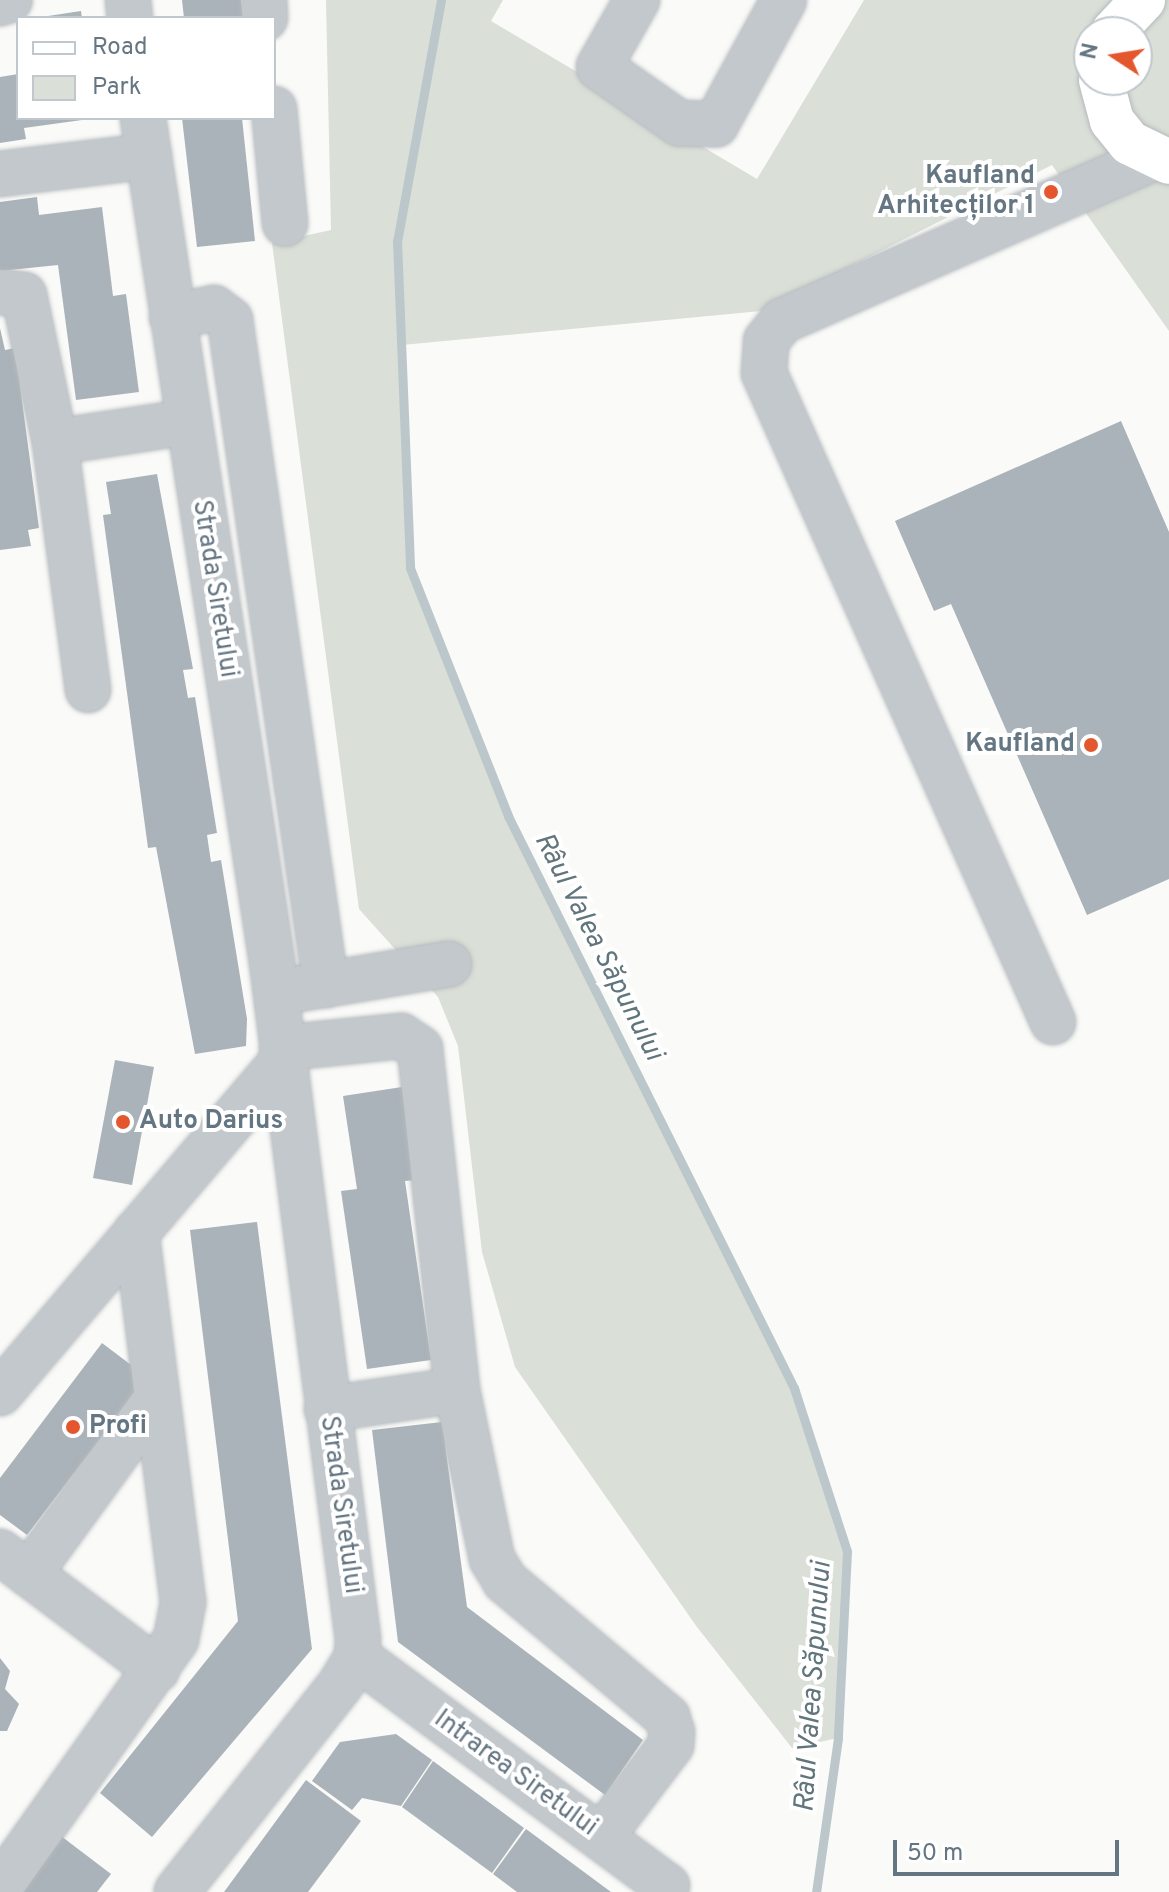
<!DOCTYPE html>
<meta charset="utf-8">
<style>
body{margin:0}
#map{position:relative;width:1169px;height:1892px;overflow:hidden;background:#fafaf8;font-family:Overpass,sans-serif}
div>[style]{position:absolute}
.green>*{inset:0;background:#dadfd7}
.stream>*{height:9px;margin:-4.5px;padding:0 4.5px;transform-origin:4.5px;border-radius:4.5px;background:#bbc7cb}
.building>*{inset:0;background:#aab3b9}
.roads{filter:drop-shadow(0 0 2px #b5babe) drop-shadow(0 0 2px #b5babe)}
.minor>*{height:44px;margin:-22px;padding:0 22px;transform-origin:22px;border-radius:22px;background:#c3c8cc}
.major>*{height:44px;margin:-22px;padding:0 22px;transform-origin:22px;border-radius:22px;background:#fff}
.dots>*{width:22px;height:22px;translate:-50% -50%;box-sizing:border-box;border:4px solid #fff;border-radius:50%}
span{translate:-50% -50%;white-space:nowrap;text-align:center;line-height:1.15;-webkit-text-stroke:8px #fff;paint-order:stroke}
.poi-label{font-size:26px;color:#657683;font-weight:700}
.right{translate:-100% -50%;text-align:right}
.left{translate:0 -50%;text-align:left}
.street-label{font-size:26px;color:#657683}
.water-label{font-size:28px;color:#60757c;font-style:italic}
.legend{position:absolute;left:16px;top:16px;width:260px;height:104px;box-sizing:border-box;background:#fff;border:2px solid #c1c8cd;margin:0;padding:10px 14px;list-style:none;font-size:24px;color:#657683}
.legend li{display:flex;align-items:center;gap:16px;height:40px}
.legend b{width:40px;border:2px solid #c1c8cd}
.north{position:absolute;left:1073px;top:16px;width:80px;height:80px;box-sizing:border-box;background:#fff;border:2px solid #c1c8cd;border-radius:50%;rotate:282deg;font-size:22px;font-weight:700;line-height:32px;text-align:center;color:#657683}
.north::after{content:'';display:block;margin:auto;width:28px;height:36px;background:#e4572e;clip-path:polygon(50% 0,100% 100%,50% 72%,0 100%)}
.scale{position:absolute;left:893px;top:1840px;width:226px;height:36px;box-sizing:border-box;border:4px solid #657683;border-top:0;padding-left:10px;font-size:24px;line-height:28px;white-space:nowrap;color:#657683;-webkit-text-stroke:6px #fff;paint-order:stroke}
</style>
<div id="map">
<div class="green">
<div style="clip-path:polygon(evenodd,326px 0,503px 0,491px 21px,757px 179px,864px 0,1169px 0,1169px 331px,1052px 165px,761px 311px,402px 345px,410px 568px,508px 816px,794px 1388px,847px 1551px,838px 1738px,792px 1748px,697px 1627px,515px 1367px,482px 1252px,458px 1046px,438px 997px,359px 909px,272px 243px,331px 230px,326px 0,1089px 32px,1137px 32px,1137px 80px,1089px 80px,1089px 32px)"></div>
</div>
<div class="stream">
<div style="left:441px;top:0;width:245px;rotate:100.3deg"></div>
<div style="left:397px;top:241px;width:327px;rotate:87.7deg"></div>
<div style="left:410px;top:568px;width:267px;rotate:68.4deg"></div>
<div style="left:508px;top:816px;width:640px;rotate:63.43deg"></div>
<div style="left:794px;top:1388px;width:171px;rotate:72deg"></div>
<div style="left:847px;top:1551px;width:187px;rotate:92.8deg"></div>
<div style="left:838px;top:1738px;width:156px;rotate:98.1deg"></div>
</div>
<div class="building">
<div style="clip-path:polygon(182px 0,241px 0,243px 18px,184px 18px)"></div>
<div style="clip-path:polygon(81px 11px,82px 18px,48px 18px,48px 16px)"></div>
<div style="clip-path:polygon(18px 74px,18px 118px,82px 120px,24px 128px,26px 139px,0 143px,0 77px)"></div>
<div style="clip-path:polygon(182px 118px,242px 118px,255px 241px,197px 247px)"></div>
<div style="clip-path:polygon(37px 197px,39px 215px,102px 207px,113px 296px,126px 294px,139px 392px,76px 400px,58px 265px,0 271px,0 202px)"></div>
<div style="clip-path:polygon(0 328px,5px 350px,15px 348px,39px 528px,28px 530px,31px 546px,0 550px)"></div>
<div style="clip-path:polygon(1121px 421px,1169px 532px,1169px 879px,1087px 915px,951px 604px,934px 611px,895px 521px)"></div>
<div style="clip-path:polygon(157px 474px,193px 669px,183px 670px,188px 698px,195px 697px,217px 833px,207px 835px,211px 862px,221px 860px,247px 1019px,246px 1046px,195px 1054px,156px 847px,148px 848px,103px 515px,111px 514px,106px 482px)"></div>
<div style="clip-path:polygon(115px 1060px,154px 1067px,132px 1185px,93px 1178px)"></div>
<div style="clip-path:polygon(402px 1087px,415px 1180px,405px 1181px,431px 1360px,367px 1369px,341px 1191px,357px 1189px,343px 1096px)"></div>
<div style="clip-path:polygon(257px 1222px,312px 1649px,152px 1837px,100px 1793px,238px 1621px,190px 1230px)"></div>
<div style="clip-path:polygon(102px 1343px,147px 1377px,27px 1535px,0 1515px,0 1478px)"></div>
<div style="clip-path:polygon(442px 1422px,467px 1607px,643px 1740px,605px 1795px,398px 1642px,372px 1430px)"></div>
<div style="clip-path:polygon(0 1658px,10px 1671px,5px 1689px,19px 1704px,7px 1731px,0 1731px)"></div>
<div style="clip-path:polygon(396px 1734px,432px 1760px,401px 1806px,362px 1798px,352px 1810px,312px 1781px,340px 1742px)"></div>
<div style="clip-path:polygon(433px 1761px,524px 1828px,492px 1873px,402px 1807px)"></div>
<div style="clip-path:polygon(306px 1780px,361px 1821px,308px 1892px,224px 1892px)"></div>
<div style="clip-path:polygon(526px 1829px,611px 1892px,517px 1892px,493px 1874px)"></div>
<div style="clip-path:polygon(57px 1833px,111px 1874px,97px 1892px,11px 1892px)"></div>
</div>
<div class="roads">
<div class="minor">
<div style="left:128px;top:0;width:18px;rotate:84deg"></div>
<div style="left:264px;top:0;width:18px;rotate:87deg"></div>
<div style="left:637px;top:0;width:77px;rotate:119.6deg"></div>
<div style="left:599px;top:67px;width:98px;rotate:35deg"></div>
<div style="left:679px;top:123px;width:37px;rotate:2deg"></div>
<div style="left:716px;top:124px;width:141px;rotate:-61.3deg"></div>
<div style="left:0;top:3px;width:10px;rotate:-17deg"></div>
<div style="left:274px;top:109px;width:115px;rotate:84.5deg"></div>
<div style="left:143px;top:118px;width:854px;rotate:81.31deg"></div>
<div style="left:272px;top:962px;width:682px;rotate:82.76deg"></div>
<div style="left:358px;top:1639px;width:18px;rotate:93deg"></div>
<div style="left:357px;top:1657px;width:31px;rotate:121deg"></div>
<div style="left:341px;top:1684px;width:265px;rotate:128.3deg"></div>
<div style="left:0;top:174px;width:150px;rotate:-6.9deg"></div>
<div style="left:0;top:292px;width:24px;rotate:7deg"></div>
<div style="left:24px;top:295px;width:150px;rotate:78.1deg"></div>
<div style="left:55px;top:442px;width:250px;rotate:82.4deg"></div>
<div style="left:172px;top:317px;width:43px;rotate:-12.1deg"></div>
<div style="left:214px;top:308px;width:20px;rotate:37deg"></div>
<div style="left:230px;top:320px;width:672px;rotate:81.79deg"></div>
<div style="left:55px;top:442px;width:134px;rotate:-8.6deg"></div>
<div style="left:298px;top:989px;width:153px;rotate:-9.4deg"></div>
<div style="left:1053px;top:1022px;width:710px;rotate:-114deg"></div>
<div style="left:764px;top:373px;width:32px;rotate:-86deg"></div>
<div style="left:766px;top:341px;width:26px;rotate:-51deg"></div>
<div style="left:782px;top:321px;width:405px;rotate:-23.7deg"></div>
<div style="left:282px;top:1048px;width:120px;rotate:-5.8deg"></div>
<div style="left:401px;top:1036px;width:23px;rotate:34deg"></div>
<div style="left:420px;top:1049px;width:343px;rotate:83.8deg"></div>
<div style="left:457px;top:1390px;width:173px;rotate:78.3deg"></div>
<div style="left:492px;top:1559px;width:26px;rotate:59deg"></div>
<div style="left:505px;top:1581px;width:212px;rotate:40deg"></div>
<div style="left:667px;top:1717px;width:16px;rotate:72deg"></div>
<div style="left:672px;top:1732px;width:13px;rotate:94deg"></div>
<div style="left:671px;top:1745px;width:114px;rotate:127.2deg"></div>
<div style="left:0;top:1393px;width:437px;rotate:-49.6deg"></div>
<div style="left:327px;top:1409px;width:131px;rotate:-8.3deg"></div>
<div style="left:0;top:1552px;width:196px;rotate:36.9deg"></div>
<div style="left:29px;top:1574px;width:218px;rotate:-54deg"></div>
<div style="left:357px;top:1657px;width:385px;rotate:36.5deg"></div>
<div style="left:667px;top:1886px;width:8px;rotate:130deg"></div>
<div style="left:0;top:1887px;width:304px;rotate:-54.6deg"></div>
<div style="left:176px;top:1639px;width:38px;rotate:-79deg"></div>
<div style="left:183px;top:1602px;width:373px;rotate:-97.2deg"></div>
</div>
<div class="major">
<div style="left:1113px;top:32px;width:44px;rotate:-46.8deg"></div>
<div style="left:1101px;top:80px;width:42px;rotate:75deg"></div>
<div style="left:1112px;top:121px;width:28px;rotate:51deg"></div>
<div style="left:1130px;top:143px;width:43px;rotate:26deg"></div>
</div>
</div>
<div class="dots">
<div style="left:1051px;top:192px;background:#e4572e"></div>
<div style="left:1091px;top:745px;background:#e4572e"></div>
<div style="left:123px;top:1122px;background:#e4572e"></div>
<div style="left:73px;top:1427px;background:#e4572e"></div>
</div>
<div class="poi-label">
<span class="right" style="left:1035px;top:192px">Kaufland<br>Arhitecților 1</span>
<span class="right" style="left:1075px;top:745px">Kaufland</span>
<span class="left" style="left:139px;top:1122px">Auto Darius</span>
<span class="left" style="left:89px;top:1427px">Profi</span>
</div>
<div class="street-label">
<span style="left:214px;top:589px;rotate:81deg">Strada Siretului</span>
<span style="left:340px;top:1505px;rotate:82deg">Strada Siretului</span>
<span style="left:515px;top:1774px;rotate:36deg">Intrarea Siretului</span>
</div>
<div class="water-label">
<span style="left:598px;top:947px;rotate:63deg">Râul Valea Săpunului</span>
<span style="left:814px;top:1687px;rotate:-86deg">Râul Valea Săpunului</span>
</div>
<ul class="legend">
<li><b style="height:10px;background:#fff"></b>Road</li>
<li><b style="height:22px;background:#dadfd7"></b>Park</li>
</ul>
<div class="north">N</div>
<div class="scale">50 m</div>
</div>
